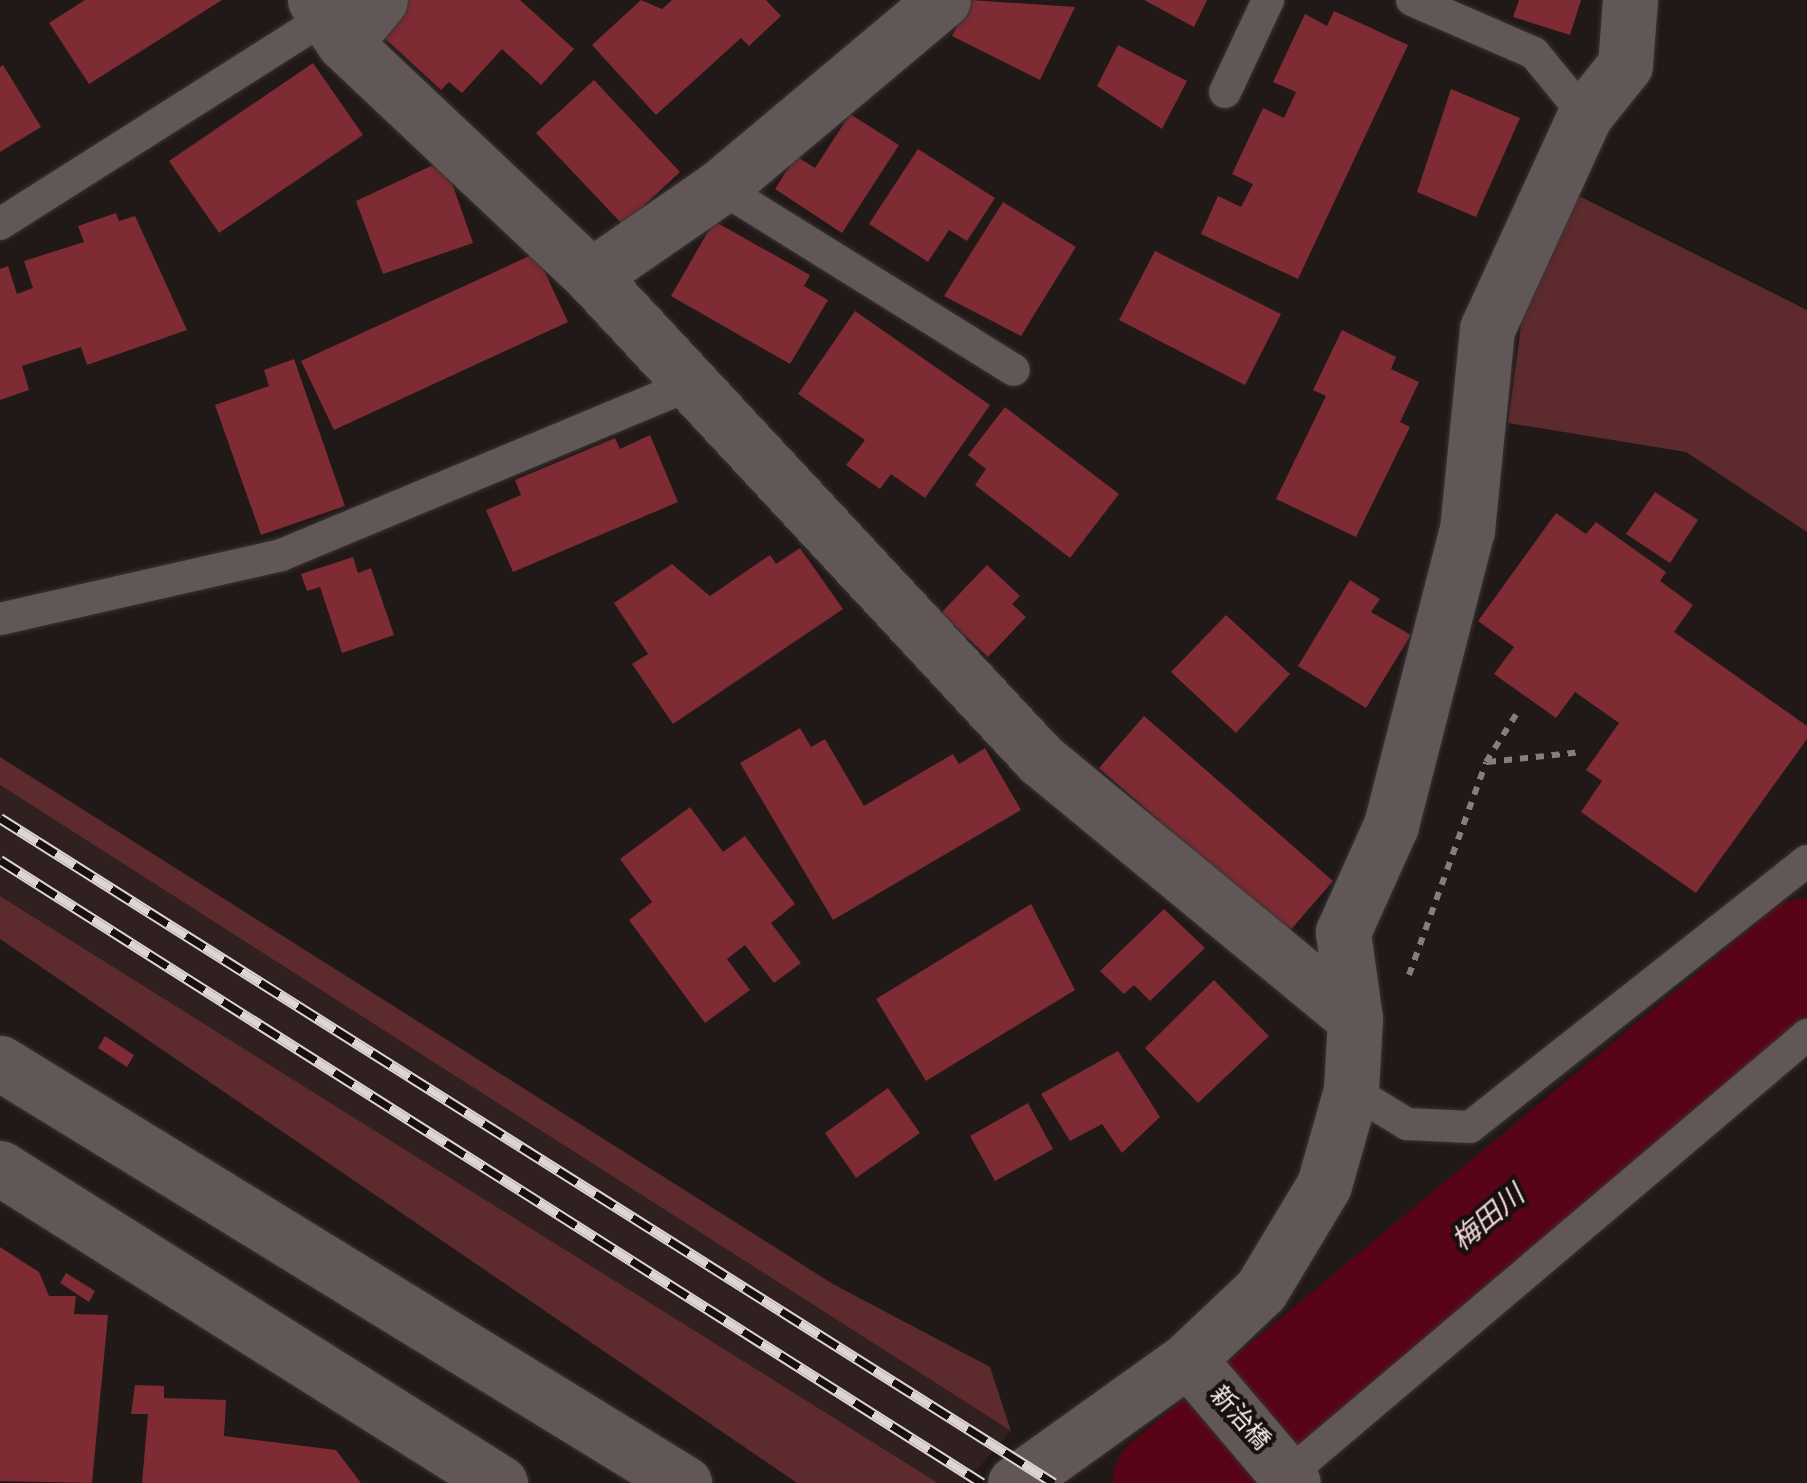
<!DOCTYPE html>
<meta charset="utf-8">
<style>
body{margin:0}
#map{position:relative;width:1807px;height:1483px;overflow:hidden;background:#211818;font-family:"Varela Round","Noto Sans JP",sans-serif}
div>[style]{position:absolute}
.built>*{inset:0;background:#302020}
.green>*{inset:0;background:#5d2a2d}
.river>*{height:110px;margin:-55px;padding:0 55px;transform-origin:55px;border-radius:55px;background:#590316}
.building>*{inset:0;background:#7f2b33}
.path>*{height:6px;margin-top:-3px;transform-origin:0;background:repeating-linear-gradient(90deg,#867e7e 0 8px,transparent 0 16px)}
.roads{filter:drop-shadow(0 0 2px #3a3333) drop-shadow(0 0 2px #3a3333)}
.service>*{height:32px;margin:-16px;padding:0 16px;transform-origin:16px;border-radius:16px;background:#625757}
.minor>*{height:55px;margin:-27.5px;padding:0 27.5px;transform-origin:27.5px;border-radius:27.5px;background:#625757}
.tertiary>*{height:55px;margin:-27.5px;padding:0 27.5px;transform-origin:27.5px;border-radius:27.5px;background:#625757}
.rail>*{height:11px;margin-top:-5.5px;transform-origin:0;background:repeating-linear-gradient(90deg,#180f0f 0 22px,#ddd5d5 0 44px);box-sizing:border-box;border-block:2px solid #ddd5d5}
span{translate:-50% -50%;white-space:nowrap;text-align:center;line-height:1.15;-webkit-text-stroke:8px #180f0f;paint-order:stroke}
.street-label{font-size:25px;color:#f5eeee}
.water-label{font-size:28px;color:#f4dada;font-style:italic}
</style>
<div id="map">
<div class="built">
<div style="clip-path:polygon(0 785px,1011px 1431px,965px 1483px,938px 1483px,0 896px)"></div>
</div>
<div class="green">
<div style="clip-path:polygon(1571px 192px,1807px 310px,1807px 532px,1686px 452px,1508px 423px,1527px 281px)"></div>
<div style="clip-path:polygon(0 757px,833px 1284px,990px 1367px,1011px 1431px,0 785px)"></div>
<div style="clip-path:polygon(0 896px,938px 1483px,797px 1483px,0 939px)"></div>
</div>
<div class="river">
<div style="left:1168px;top:1483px;width:830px;rotate:-39.67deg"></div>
</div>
<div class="building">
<div style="clip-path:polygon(85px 0,222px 0,89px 84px,49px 23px)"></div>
<div style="clip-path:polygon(409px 0,520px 0,574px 49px,541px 85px,502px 49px,462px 93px,449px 82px,441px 90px,379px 33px)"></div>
<div style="clip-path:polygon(641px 0,662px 9px,672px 0,766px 0,781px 16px,749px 46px,741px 38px,656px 115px,592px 45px)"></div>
<div style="clip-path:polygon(970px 0,1075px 7px,1040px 80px,952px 36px)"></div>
<div style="clip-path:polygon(1144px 0,1207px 0,1194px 27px)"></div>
<div style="clip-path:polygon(1519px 0,1581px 0,1570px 35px,1513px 17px)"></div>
<div style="clip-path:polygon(1334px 11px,1408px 45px,1298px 279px,1201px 234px,1218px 196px,1241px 207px,1253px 184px,1232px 174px,1263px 108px,1284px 118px,1296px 92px,1273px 82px,1305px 14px,1327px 26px)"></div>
<div style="clip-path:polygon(1118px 45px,1187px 81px,1162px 129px,1097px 86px)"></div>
<div style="clip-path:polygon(313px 63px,363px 135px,219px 233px,169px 161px)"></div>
<div style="clip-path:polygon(3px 65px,41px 127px,0 152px,0 67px)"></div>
<div style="clip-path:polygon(594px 80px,680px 172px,623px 225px,536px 133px)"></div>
<div style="clip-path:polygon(1451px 89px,1520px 118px,1476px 217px,1417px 192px)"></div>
<div style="clip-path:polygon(850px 114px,899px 145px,842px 233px,775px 189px,796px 156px,815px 168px)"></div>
<div style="clip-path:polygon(918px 149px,995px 198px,967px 241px,949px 230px,928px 262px,869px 224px)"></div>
<div style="clip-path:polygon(444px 160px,473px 243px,383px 274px,356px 201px)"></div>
<div style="clip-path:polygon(1003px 202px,1076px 247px,1021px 336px,944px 296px)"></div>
<div style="clip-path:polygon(116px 213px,119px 221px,135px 216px,187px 330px,87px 365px,81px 347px,22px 366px,29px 390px,0 400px,0 269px,8px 266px,17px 294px,33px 288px,24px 261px,84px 242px,78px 226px)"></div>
<div style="clip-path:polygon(714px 221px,810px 275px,804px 286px,828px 300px,790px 364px,671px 296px)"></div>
<div style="clip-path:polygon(1155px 251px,1281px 314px,1245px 385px,1119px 320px)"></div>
<div style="clip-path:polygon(536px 253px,568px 322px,334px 430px,301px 361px)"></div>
<div style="clip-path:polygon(855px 311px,990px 405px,925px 498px,891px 474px,880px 489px,846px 465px,865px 440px,798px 394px)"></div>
<div style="clip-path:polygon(1342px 330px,1396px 357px,1391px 369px,1419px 382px,1400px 422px,1410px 427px,1356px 537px,1276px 499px,1326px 396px,1313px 390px)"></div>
<div style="clip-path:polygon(294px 359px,345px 506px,261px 535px,215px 405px,269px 386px,264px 370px)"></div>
<div style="clip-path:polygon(1005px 407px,1119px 494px,1070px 558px,975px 485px,986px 469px,968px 455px)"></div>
<div style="clip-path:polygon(650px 435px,678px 502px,513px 572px,486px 510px,521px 495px,515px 480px,615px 438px,620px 449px)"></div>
<div style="clip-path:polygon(1655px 492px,1698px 520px,1670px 563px,1626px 534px)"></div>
<div style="clip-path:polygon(1556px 513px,1586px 534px,1596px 522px,1666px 572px,1660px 581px,1693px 605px,1674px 632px,1807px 726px,1807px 739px,1696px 893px,1581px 812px,1602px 781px,1586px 770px,1619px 723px,1575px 692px,1556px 718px,1494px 674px,1514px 647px,1478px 621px)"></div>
<div style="clip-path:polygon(800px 548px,843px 609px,673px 724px,632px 664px,648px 654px,614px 603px,672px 564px,710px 596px,770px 555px,776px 564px)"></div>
<div style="clip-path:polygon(353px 557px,358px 573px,371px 568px,394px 635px,342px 653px,320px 587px,307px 591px,301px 574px)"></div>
<div style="clip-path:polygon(987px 565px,1020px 596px,1012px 604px,1026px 617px,988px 657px,941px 613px)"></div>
<div style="clip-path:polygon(1350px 580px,1380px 599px,1371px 612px,1411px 635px,1366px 708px,1298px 666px)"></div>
<div style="clip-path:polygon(1226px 615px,1290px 674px,1236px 733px,1171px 672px)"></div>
<div style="clip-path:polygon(1144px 716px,1333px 881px,1288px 933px,1099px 768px)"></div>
<div style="clip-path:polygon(800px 728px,811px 747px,825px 739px,864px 806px,953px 754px,959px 764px,985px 748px,1021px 810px,833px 920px,740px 763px)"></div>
<div style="clip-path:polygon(690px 807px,723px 852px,745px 836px,795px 904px,771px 923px,801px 963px,774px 983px,745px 945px,727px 959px,750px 990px,705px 1023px,629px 920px,652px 902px,620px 859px)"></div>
<div style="clip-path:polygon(1031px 904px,1075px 990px,926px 1081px,876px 999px)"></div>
<div style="clip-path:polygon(1164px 909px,1205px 948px,1150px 1001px,1134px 985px,1124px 994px,1100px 971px)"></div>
<div style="clip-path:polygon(1214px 980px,1269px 1036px,1198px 1103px,1145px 1048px)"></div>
<div style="clip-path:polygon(105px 1036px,134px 1055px,127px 1067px,98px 1048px)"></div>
<div style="clip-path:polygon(1118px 1051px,1160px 1117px,1122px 1153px,1102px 1124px,1070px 1141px,1041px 1094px)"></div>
<div style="clip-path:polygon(888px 1088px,920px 1133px,856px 1178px,825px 1133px)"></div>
<div style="clip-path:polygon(1028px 1103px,1053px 1149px,995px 1181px,970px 1136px)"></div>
<div style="clip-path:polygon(0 1247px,39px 1272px,49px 1296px,76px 1296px,74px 1314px,108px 1315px,92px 1483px,0 1481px)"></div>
<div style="clip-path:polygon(66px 1273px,95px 1291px,89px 1302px,60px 1283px)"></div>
<div style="clip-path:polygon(135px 1385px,164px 1386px,164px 1398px,226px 1400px,224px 1436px,336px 1450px,361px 1483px,142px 1483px,148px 1414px,131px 1414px)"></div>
</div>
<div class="path">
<div style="left:1488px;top:762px;width:94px;rotate:-6.1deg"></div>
<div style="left:1409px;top:975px;width:226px;rotate:-70.1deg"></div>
<div style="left:1486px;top:762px;width:62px;rotate:-57.6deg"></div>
</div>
<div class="roads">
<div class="service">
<div style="left:1412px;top:0;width:133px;rotate:23.5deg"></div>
<div style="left:1534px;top:53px;width:80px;rotate:50.6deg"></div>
<div style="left:1225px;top:92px;width:102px;rotate:-64.9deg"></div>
<div style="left:720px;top:187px;width:346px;rotate:31.9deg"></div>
<div style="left:0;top:224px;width:392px;rotate:-32.4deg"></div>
<div style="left:0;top:619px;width:288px;rotate:-12.8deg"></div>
<div style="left:281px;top:555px;width:439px;rotate:-22.6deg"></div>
<div style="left:1351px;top:1090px;width:66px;rotate:31.3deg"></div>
<div style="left:1407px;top:1124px;width:63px;rotate:2.7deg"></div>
<div style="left:1470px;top:1127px;width:429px;rotate:-38.3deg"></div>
<div style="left:1290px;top:1473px;width:678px;rotate:-40.27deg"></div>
</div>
<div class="minor">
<div style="left:315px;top:0;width:52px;rotate:56deg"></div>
<div style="left:344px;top:43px;width:340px;rotate:43.3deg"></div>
<div style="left:591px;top:276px;width:659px;rotate:47.09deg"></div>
<div style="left:1040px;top:759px;width:408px;rotate:39.5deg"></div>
<div style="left:344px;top:43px;width:56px;rotate:-50.1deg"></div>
<div style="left:591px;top:276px;width:157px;rotate:-34.6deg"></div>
<div style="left:720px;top:187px;width:291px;rotate:-40deg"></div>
<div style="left:1188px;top:1359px;width:162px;rotate:49.7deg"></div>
<div style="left:1015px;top:1483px;width:213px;rotate:-35.6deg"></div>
<div style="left:1188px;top:1359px;width:100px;rotate:-43.4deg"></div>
<div style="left:1261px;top:1290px;width:122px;rotate:-59deg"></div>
<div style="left:1324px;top:1185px;width:99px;rotate:-74.1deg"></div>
<div style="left:1351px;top:1090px;width:71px;rotate:-86.8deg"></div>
<div style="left:1355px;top:1019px;width:88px;rotate:-97.9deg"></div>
<div style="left:1343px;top:932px;width:117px;rotate:-65.8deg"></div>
<div style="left:1391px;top:825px;width:305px;rotate:-75.6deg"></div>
<div style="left:1467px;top:530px;width:202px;rotate:-84.3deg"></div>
<div style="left:1487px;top:329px;width:235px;rotate:-65.4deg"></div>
<div style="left:1585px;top:115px;width:64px;rotate:-51.3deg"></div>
<div style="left:1625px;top:65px;width:65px;rotate:-85.6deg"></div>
</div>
<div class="tertiary">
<div style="left:0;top:1063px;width:803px;rotate:31.55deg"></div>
<div style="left:0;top:1168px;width:591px;rotate:32.21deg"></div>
</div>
</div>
<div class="rail">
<div style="left:0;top:818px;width:1246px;rotate:32.25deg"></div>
<div style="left:0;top:860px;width:1163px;rotate:32.39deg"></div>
</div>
<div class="street-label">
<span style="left:1240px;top:1418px;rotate:48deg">新治橋</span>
</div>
<div class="water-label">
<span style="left:1488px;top:1218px;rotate:-40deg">梅田川</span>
</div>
</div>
